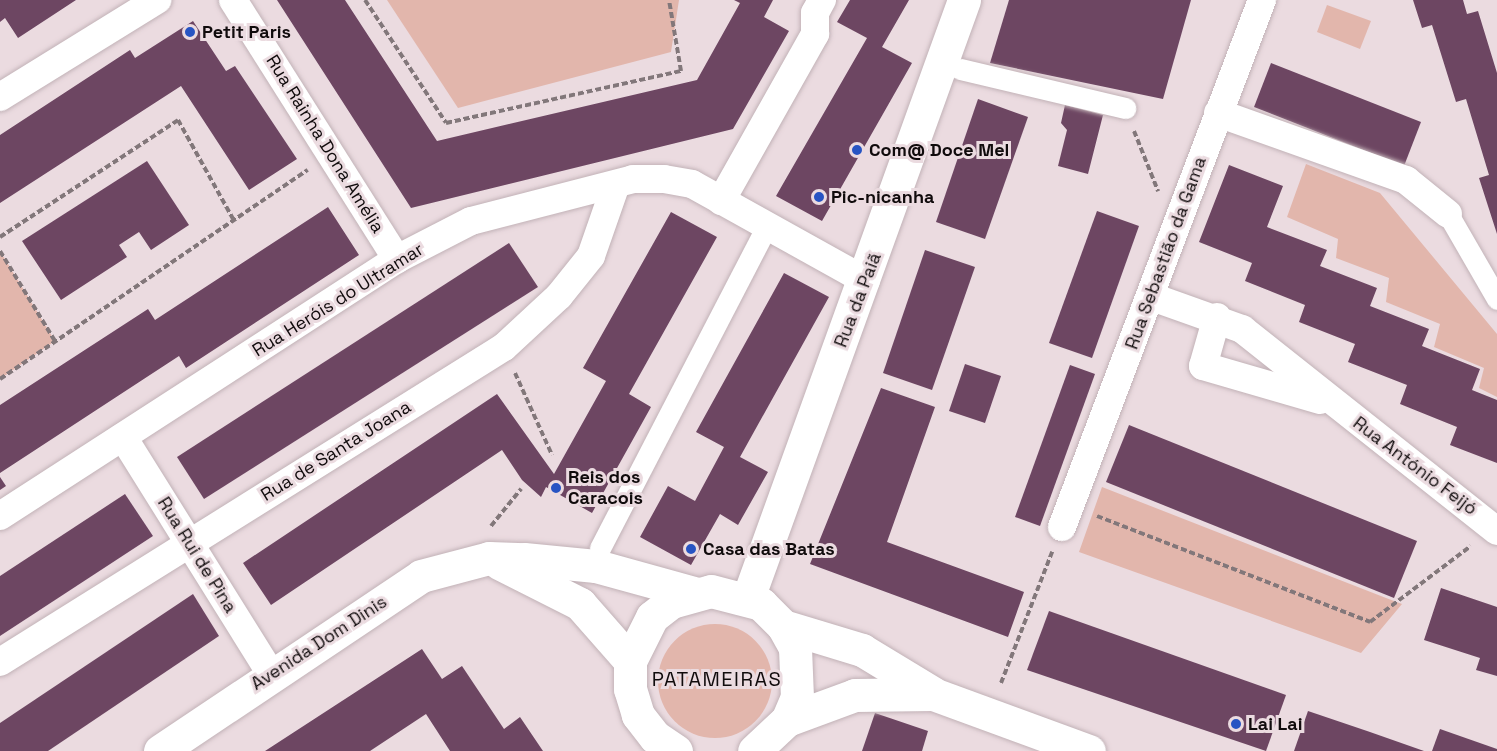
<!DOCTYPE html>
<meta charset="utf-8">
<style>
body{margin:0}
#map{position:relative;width:1497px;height:751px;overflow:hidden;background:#ebdbe0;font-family:"Space Grotesk",sans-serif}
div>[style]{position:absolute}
.green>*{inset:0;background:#e2b6ac}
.round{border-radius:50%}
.building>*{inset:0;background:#6d4662}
.path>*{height:4px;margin-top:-2px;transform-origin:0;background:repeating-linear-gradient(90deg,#82777a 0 6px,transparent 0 9px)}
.roads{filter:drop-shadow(0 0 2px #c2b2b7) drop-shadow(0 0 2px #c2b2b7)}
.pedestrian>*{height:21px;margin:-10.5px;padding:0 10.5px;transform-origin:10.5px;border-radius:10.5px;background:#fff}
.minor>*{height:28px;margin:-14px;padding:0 14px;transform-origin:14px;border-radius:14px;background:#fff}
.tertiary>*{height:33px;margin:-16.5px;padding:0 16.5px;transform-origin:16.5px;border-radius:16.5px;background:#fff}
.dots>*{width:16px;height:16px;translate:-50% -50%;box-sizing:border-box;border:3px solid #ebdbe0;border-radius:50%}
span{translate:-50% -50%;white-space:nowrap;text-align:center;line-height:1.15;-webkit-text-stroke:6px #ebdbe0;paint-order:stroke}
.poi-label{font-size:18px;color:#100b0c;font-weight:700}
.left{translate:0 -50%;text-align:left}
.street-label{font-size:18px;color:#100b0c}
.neighbourhood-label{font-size:20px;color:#100b0c;letter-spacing:1.5px}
</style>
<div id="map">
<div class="green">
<div style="clip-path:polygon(387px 0,679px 0,671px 52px,458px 108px)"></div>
<div style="clip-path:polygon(1327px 5px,1371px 21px,1360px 49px,1317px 32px)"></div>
<div style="clip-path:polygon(1306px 164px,1380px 193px,1497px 334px,1497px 397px,1479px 388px,1484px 368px,1434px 347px,1440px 324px,1386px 302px,1389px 278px,1336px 258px,1338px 239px,1287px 217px)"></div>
<div style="clip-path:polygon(0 251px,55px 341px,0 379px)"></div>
<div style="clip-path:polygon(1102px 487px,1386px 598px,1402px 604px,1361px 653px,1079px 552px)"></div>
<div class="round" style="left:658px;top:624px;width:114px;height:114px"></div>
</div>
<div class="building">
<div style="clip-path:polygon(0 0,76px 0,18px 38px,5px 18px,0 22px)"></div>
<div style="clip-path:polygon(277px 0,345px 0,437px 141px,697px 80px,740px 3px,734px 0,773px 0,764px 17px,789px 31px,733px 129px,411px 208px)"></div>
<div style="clip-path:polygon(850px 0,909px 0,882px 47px,912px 63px,822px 221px,776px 196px,867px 38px,837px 22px)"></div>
<div style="clip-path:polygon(1009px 0,1191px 0,1163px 99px,990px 63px)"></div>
<div style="clip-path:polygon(1413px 0,1463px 0,1467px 14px,1478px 11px,1497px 73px,1497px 234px,1479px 178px,1489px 175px,1466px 99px,1456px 102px,1432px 25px,1422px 28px)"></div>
<div style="clip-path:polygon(193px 21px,226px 71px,235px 66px,297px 159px,249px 190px,181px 86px,0 203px,0 135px,130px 50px,135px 58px)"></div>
<div style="clip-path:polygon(1271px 63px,1421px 122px,1404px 166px,1254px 107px)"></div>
<div style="clip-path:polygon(978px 99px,1028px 117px,985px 239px,936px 222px)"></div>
<div style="clip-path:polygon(1065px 105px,1103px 115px,1088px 174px,1058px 166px,1067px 130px,1061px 123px)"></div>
<div style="clip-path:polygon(147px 161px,189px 225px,151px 250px,139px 232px,119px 245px,127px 257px,61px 300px,22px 241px)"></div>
<div style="clip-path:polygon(1229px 165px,1283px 186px,1267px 227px,1327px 250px,1320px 266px,1377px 288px,1370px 306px,1429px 329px,1422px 346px,1480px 369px,1472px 390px,1497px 400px,1497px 463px,1450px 445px,1457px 427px,1400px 404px,1407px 385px,1348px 362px,1355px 344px,1299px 322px,1305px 305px,1245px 281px,1252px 263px,1199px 242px)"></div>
<div style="clip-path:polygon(328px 207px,359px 255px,186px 368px,179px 356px,0 473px,0 405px,148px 309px,155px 320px)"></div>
<div style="clip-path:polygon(1097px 211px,1139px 226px,1092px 358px,1049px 343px)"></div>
<div style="clip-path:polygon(671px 212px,717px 237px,629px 394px,651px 407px,592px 513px,546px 487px,541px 497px,522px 480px,502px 450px,271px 605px,243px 563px,497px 394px,554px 474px,606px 381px,583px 368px)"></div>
<div style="clip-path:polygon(509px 243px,538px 287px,204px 499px,177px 457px)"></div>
<div style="clip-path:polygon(925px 250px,975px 267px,932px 390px,883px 373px)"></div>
<div style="clip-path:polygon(784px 273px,829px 297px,740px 457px,768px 472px,738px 525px,720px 514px,691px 565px,640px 537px,668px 486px,695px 501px,724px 447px,696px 432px)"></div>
<div style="clip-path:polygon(965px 364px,1001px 376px,985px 423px,949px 411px)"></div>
<div style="clip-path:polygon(1070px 365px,1095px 374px,1040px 526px,1015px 517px)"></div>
<div style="clip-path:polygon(881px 388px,935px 407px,887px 542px,1024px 592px,1008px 637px,810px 564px)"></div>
<div style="clip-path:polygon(1129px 425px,1417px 541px,1394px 598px,1106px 482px)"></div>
<div style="clip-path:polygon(0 477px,6px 486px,0 490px)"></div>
<div style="clip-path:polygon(125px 494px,153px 536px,0 636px,0 576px)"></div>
<div style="clip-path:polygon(1441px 588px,1497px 607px,1497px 676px,1476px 670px,1480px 658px,1424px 640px)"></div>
<div style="clip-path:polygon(193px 594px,219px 636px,48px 751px,0 751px,0 723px)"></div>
<div style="clip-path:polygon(1049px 611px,1286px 695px,1266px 751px,1027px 670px)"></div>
<div style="clip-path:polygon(422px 649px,442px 679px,462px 666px,504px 729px,520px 717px,543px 751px,450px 751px,426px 714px,370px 751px,265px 751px)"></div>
<div style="clip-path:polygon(1308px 711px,1370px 732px,1424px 751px,1294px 751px)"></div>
<div style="clip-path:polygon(875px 713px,928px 731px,922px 751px,862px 751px)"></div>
<div style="clip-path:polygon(1440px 729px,1497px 749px,1497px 751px,1432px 751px)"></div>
</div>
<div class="path">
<div style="left:365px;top:0;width:147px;rotate:56.6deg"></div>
<div style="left:446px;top:123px;width:241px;rotate:-12.5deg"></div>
<div style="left:681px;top:71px;width:72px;rotate:-99.6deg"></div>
<div style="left:1134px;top:131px;width:65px;rotate:68.2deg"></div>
<div style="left:0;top:237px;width:213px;rotate:-33.3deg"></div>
<div style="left:178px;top:120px;width:113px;rotate:60.9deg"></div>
<div style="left:0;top:251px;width:105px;rotate:58.6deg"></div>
<div style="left:515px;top:373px;width:90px;rotate:65.7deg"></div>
<div style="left:0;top:379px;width:372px;rotate:-34.2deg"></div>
<div style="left:1097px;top:516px;width:293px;rotate:21.2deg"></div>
<div style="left:1370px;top:622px;width:126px;rotate:-37deg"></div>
<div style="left:491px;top:526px;width:48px;rotate:-51deg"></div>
<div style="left:1001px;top:683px;width:141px;rotate:-68.7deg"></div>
</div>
<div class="roads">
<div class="pedestrian">
<div style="left:960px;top:69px;width:170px;rotate:13.3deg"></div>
<div style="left:1448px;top:214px;width:98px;rotate:60deg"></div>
<div style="left:600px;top:548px;width:363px;rotate:-62.6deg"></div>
</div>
<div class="minor">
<div style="left:233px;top:0;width:307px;rotate:57.7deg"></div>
<div style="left:0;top:97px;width:185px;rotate:-31.7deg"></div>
<div style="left:1218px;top:113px;width:200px;rotate:19.6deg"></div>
<div style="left:1406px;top:180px;width:54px;rotate:39deg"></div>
<div style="left:721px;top:201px;width:192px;rotate:-60.6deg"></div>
<div style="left:815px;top:34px;width:21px;rotate:-90deg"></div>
<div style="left:815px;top:13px;width:15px;rotate:-62deg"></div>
<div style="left:1152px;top:297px;width:96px;rotate:19.6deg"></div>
<div style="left:1242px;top:329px;width:325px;rotate:38.4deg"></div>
<div style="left:1217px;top:317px;width:51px;rotate:105.9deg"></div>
<div style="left:1203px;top:366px;width:122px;rotate:16.2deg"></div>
<div style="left:123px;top:437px;width:279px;rotate:58deg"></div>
<div style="left:0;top:516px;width:473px;rotate:-32.9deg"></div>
<div style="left:397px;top:259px;width:83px;rotate:-27.2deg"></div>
<div style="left:471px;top:221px;width:167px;rotate:-14.5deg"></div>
<div style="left:633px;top:179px;width:31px"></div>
<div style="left:664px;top:179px;width:28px;rotate:10deg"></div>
<div style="left:692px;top:184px;width:199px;rotate:29.1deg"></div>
<div style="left:1062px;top:527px;width:564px;rotate:-69.22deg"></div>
<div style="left:0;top:662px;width:594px;rotate:-32.01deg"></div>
<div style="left:504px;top:347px;width:75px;rotate:-42.8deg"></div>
<div style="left:559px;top:296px;width:51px;rotate:-51.3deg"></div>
<div style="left:591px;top:256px;width:73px;rotate:-70.8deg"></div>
</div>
<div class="tertiary">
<div style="left:499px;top:563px;width:91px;rotate:26.8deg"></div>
<div style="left:580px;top:604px;width:76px;rotate:48.7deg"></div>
<div style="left:748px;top:598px;width:636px;rotate:-70.14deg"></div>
<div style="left:783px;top:626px;width:83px;rotate:16.9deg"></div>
<div style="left:862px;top:650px;width:83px;rotate:31.2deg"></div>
<div style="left:787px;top:720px;width:72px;rotate:-20.2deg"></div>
<div style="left:855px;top:695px;width:78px;rotate:-0.7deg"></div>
<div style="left:933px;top:694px;width:166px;rotate:20.1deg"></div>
<div style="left:160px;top:751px;width:314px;rotate:-33.8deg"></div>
<div style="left:421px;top:576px;width:70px;rotate:-14.8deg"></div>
<div style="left:489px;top:558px;width:35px;rotate:2deg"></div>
<div style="left:524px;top:559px;width:72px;rotate:5.6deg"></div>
<div style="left:596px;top:566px;width:102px;rotate:15.4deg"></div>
<div style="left:676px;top:751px;width:25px;rotate:-146deg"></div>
<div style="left:655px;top:737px;width:28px;rotate:-128deg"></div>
<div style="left:638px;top:715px;width:27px;rotate:-107deg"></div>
<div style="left:630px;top:689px;width:28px;rotate:-90deg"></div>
<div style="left:630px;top:661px;width:49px;rotate:-63.4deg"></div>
<div style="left:652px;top:617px;width:24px;rotate:-38deg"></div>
<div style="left:671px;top:602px;width:41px;rotate:-15.4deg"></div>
<div style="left:711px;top:591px;width:52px;rotate:14.6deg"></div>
<div style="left:761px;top:604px;width:31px;rotate:45deg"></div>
<div style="left:783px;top:626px;width:25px;rotate:61deg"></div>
<div style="left:795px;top:648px;width:49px;rotate:87.7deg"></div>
<div style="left:797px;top:697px;width:25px;rotate:113deg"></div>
<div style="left:787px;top:720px;width:45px;rotate:136.8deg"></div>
</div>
</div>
<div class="dots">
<div style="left:190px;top:32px;background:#2754c3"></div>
<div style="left:857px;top:150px;background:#2754c3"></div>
<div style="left:819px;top:197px;background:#2754c3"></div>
<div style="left:556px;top:488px;background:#2754c3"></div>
<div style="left:691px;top:549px;background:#2754c3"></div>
<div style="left:1236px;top:724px;background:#2754c3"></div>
</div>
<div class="poi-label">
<span class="left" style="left:202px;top:32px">Petit Paris</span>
<span class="left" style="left:869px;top:150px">Com@ Doce Mel</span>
<span class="left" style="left:831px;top:197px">Pic-nicanha</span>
<span class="left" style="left:568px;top:488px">Reis dos<br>Caracois</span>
<span class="left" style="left:703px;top:549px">Casa das Batas</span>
<span class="left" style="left:1248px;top:724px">Lai Lai</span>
</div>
<div class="street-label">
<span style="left:325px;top:144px;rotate:58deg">Rua Rainha Dona Amélia</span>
<span style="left:1166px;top:253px;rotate:-70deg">Rua Sebastião da Gama</span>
<span style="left:338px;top:300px;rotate:-32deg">Rua Heróis do Ultramar</span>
<span style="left:858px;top:300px;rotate:-69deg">Rua da Paiã</span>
<span style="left:336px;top:451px;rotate:-32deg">Rua de Santa Joana</span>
<span style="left:1415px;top:466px;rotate:37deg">Rua António Feijó</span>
<span style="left:197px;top:555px;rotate:58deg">Rua Rui de Pina</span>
<span style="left:319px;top:643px;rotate:-33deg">Avenida Dom Dinis</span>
</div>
<div class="neighbourhood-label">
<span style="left:717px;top:679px">PATAMEIRAS</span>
</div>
</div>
